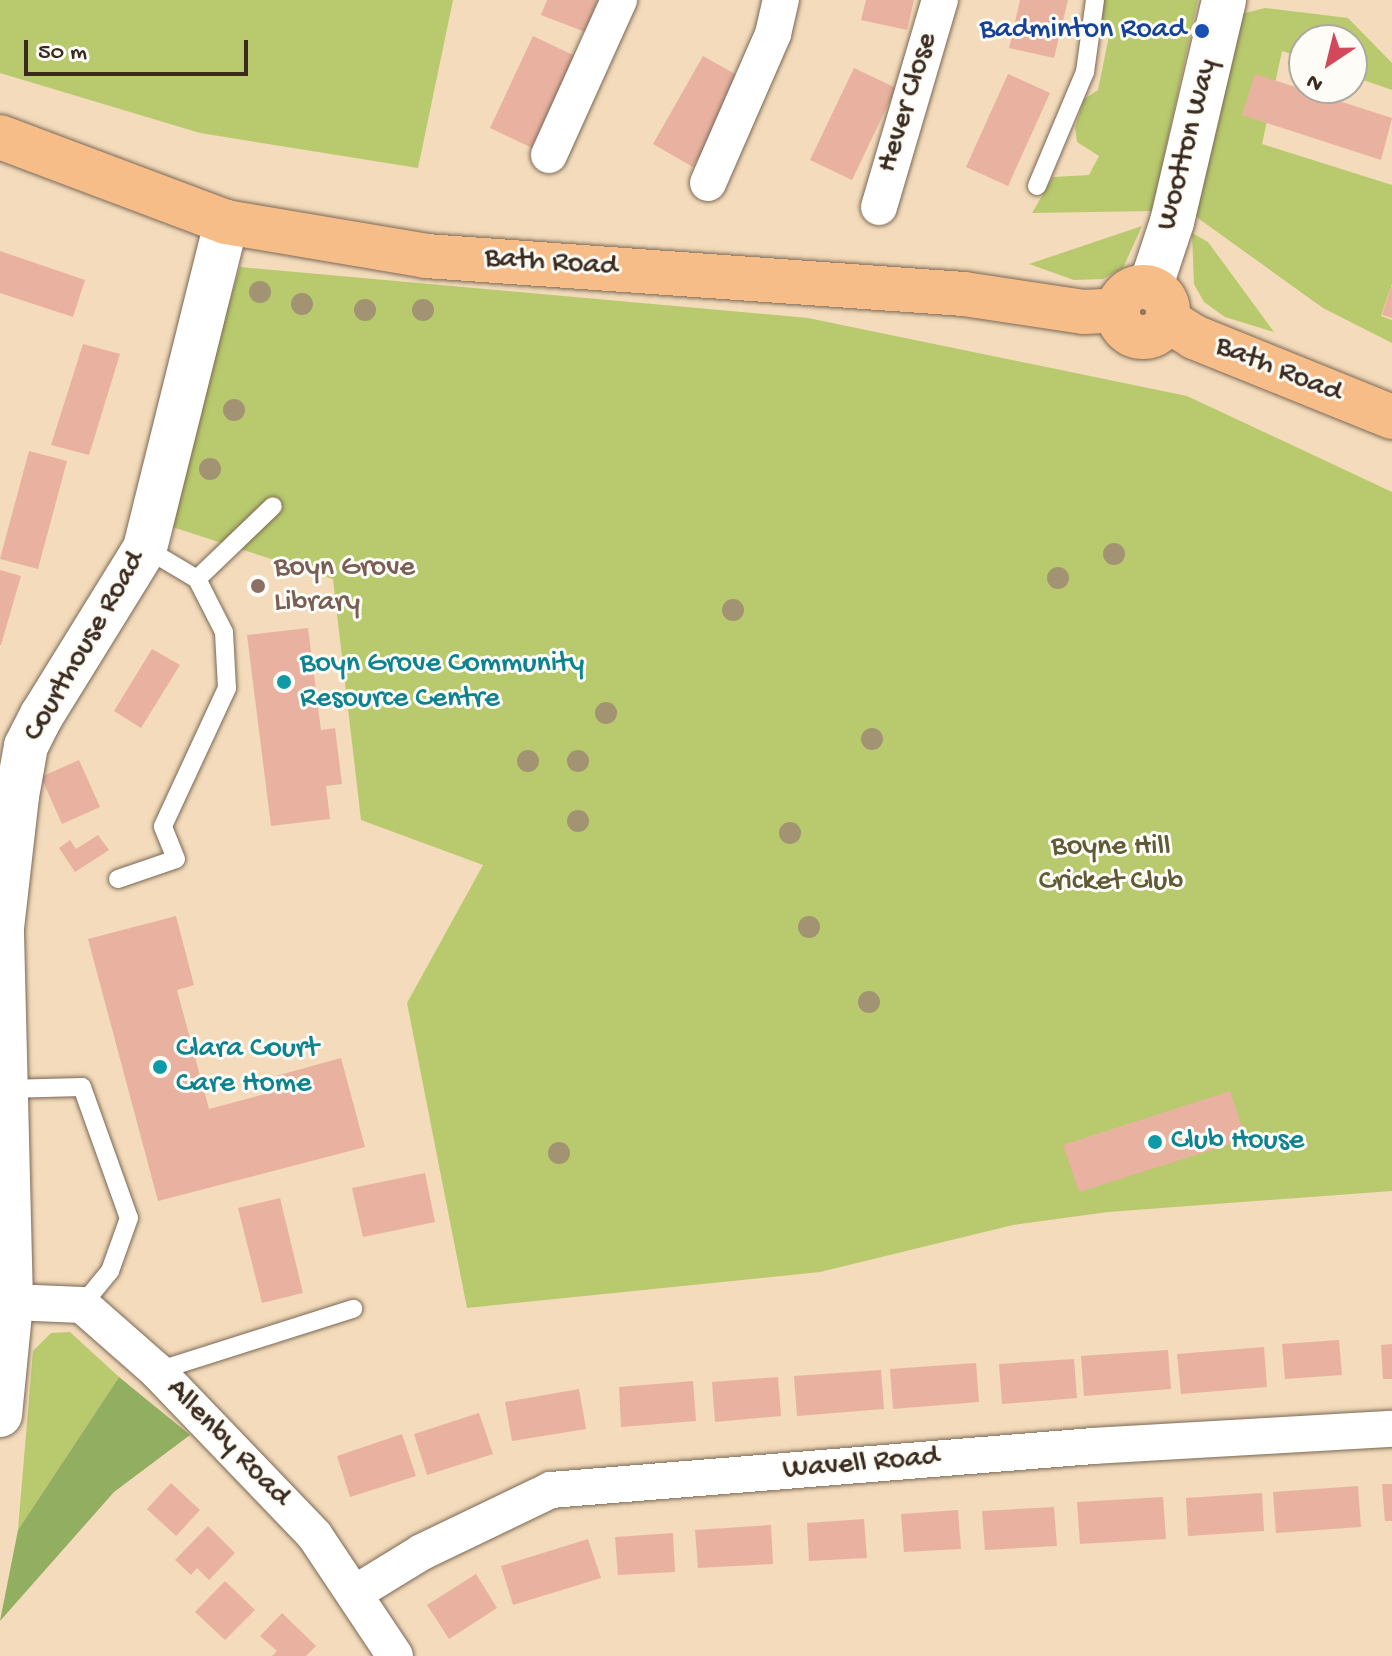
<!DOCTYPE html>
<style>
body{margin:0}
#map{position:relative;width:1392px;height:1656px;overflow:hidden;background:#f3dbbb;font-family:"Gochi Hand",sans-serif}
div>[style]{position:absolute}
.green>*{inset:0;background:#b8ca6d}
.forest>*{inset:0;background:#92ae60}
.building>*{inset:0;background:#e9b2a0}
.roads{filter:drop-shadow(0 0 2px #7b6855) drop-shadow(0 0 2px #7b6855)}
.service>*{height:18px;margin:-9px;padding:0 9px;transform-origin:9px;border-radius:9px;background:#fff}
.minor>*{height:36px;margin:-18px;padding:0 18px;transform-origin:18px;border-radius:18px;background:#fff}
.tertiary>*{height:44px;margin:-22px;padding:0 22px;transform-origin:22px;border-radius:22px;background:#fff}
.primary>*{height:44px;margin:-22px;padding:0 22px;transform-origin:22px;border-radius:22px;background:#f7bd88}
.primary>.ring{margin:-22px;padding:0;box-sizing:content-box;background:none;border:44px solid #f7bd88;border-radius:50%}
.trees>*{width:22px;height:22px;margin:-11px;border-radius:50%;background:#a29472}
.dots>*{width:22px;height:22px;translate:-50% -50%;box-sizing:border-box;border:4px solid #fdfcf7;border-radius:50%}
span{translate:-50% -50%;white-space:nowrap;text-align:center;line-height:1.15;-webkit-text-stroke:6px #fdfcf7;paint-order:stroke}
.transit-label{font-size:30px;color:#164399}
.right{translate:-100% -50%;text-align:right}
.street-label{font-size:30px;color:#3b2a1e}
.education-label{font-size:30px;color:#785e54}
.left{translate:0 -50%;text-align:left}
.culture-label{font-size:30px;color:#0d838f}
.park-label{font-size:30px;color:#605a36}
.north{position:absolute;left:1288px;top:24px;width:80px;height:80px;box-sizing:border-box;background:#fdfcf7;border:2px solid #afa8a0;border-radius:50%;rotate:215deg;font-size:22px;font-weight:700;line-height:32px;text-align:center;color:#3b2a1e}
.north::after{content:'';display:block;margin:auto;width:28px;height:36px;background:#d1495b;clip-path:polygon(50% 0,100% 100%,50% 72%,0 100%)}
.scale{position:absolute;left:24px;top:40px;width:224px;height:36px;box-sizing:border-box;border:4px solid #3b2a1e;border-top:0;padding-left:10px;font-size:24px;line-height:28px;white-space:nowrap;color:#3b2a1e;-webkit-text-stroke:6px #fdfcf7;paint-order:stroke}
</style>
<div id="map">
<div class="green">
<div style="clip-path:polygon(0 0,453px 0,418px 168px,200px 133px,0 73px)"></div>
<div style="clip-path:polygon(1103px 0,1198px 0,1152px 211px,1032px 213px,1053px 177px,1089px 175px,1099px 156px,1077px 142px,1075px 128px,1084px 99px,1098px 90px,1110px 31px,1100px 16px)"></div>
<div style="clip-path:polygon(1265px 8px,1348px 18px,1392px 63px,1392px 90px,1352px 76px,1352px 40px,1304px 40px,1304px 58px,1282px 51px,1262px 144px,1392px 185px,1392px 284px,1381px 316px,1392px 320px,1392px 343px,1323px 308px,1195px 216px,1229px 17px)"></div>
<div style="clip-path:polygon(1142px 226px,1123px 268px,1103px 279px,1074px 280px,1029px 264px)"></div>
<div style="clip-path:polygon(1192px 233px,1208px 242px,1274px 332px,1225px 317px,1204px 302px,1194px 284px)"></div>
<div style="clip-path:polygon(240px 267px,808px 318px,1187px 396px,1392px 492px,1392px 1191px,1108px 1212px,1013px 1225px,820px 1272px,467px 1308px,407px 1003px,483px 865px,361px 820px,333px 579px,163px 524px)"></div>
<div style="clip-path:polygon(70px 1332px,119px 1377px,18px 1530px,33px 1351px,51px 1333px)"></div>
</div>
<div class="forest">
<div style="clip-path:polygon(119px 1377px,190px 1435px,114px 1492px,0 1621px,18px 1530px)"></div>
</div>
<div class="building">
<div style="clip-path:polygon(547px 0,598px 0,585px 32px,541px 15px)"></div>
<div style="clip-path:polygon(866px 0,914px 0,907px 30px,861px 20px)"></div>
<div style="clip-path:polygon(1020px 0,1068px 0,1054px 58px,1009px 48px)"></div>
<div style="clip-path:polygon(533px 36px,575px 56px,532px 148px,490px 128px)"></div>
<div style="clip-path:polygon(703px 56px,744px 79px,693px 167px,653px 144px)"></div>
<div style="clip-path:polygon(854px 68px,896px 88px,852px 180px,810px 160px)"></div>
<div style="clip-path:polygon(1008px 74px,1050px 93px,1008px 186px,966px 167px)"></div>
<div style="clip-path:polygon(1255px 74px,1392px 118px,1381px 160px,1242px 115px)"></div>
<div style="clip-path:polygon(0 251px,85px 280px,73px 317px,0 293px)"></div>
<div style="clip-path:polygon(1391px 287px,1392px 287px,1392px 318px,1382px 315px)"></div>
<div style="clip-path:polygon(83px 344px,120px 354px,89px 455px,51px 445px)"></div>
<div style="clip-path:polygon(29px 451px,67px 461px,38px 569px,0 559px)"></div>
<div style="clip-path:polygon(0 570px,21px 576px,1px 645px,0 645px)"></div>
<div style="clip-path:polygon(308px 628px,321px 730px,335px 728px,342px 784px,326px 786px,330px 819px,271px 826px,247px 635px)"></div>
<div style="clip-path:polygon(152px 649px,180px 665px,141px 728px,114px 711px)"></div>
<div style="clip-path:polygon(79px 760px,100px 807px,62px 824px,41px 777px)"></div>
<div style="clip-path:polygon(98px 835px,109px 850px,75px 872px,59px 848px,70px 840px,76px 849px)"></div>
<div style="clip-path:polygon(176px 916px,194px 985px,177px 990px,209px 1109px,280px 1090px,276px 1076px,341px 1058px,365px 1147px,158px 1201px,88px 939px)"></div>
<div style="clip-path:polygon(1230px 1091px,1246px 1139px,1079px 1192px,1063px 1145px)"></div>
<div style="clip-path:polygon(425px 1173px,435px 1222px,363px 1237px,352px 1188px)"></div>
<div style="clip-path:polygon(280px 1198px,303px 1293px,262px 1303px,238px 1208px)"></div>
<div style="clip-path:polygon(1339px 1340px,1342px 1375px,1285px 1379px,1282px 1344px)"></div>
<div style="clip-path:polygon(1392px 1344px,1392px 1379px,1383px 1379px,1381px 1345px)"></div>
<div style="clip-path:polygon(1264px 1347px,1267px 1387px,1181px 1394px,1177px 1354px)"></div>
<div style="clip-path:polygon(1168px 1350px,1171px 1389px,1084px 1396px,1081px 1356px)"></div>
<div style="clip-path:polygon(1074px 1359px,1077px 1398px,1002px 1404px,999px 1364px)"></div>
<div style="clip-path:polygon(976px 1363px,979px 1402px,893px 1409px,890px 1369px)"></div>
<div style="clip-path:polygon(881px 1370px,884px 1409px,797px 1416px,794px 1376px)"></div>
<div style="clip-path:polygon(778px 1377px,781px 1416px,715px 1422px,712px 1382px)"></div>
<div style="clip-path:polygon(693px 1381px,696px 1421px,621px 1427px,619px 1387px)"></div>
<div style="clip-path:polygon(579px 1389px,586px 1429px,512px 1441px,505px 1402px)"></div>
<div style="clip-path:polygon(479px 1413px,493px 1454px,427px 1475px,414px 1434px)"></div>
<div style="clip-path:polygon(402px 1434px,416px 1476px,350px 1497px,337px 1456px)"></div>
<div style="clip-path:polygon(171px 1483px,200px 1510px,176px 1536px,147px 1509px)"></div>
<div style="clip-path:polygon(1382px 1484px,1392px 1484px,1392px 1521px,1385px 1521px)"></div>
<div style="clip-path:polygon(1358px 1486px,1361px 1527px,1276px 1533px,1273px 1492px)"></div>
<div style="clip-path:polygon(1262px 1493px,1264px 1531px,1188px 1536px,1186px 1498px)"></div>
<div style="clip-path:polygon(1163px 1497px,1166px 1539px,1080px 1544px,1077px 1502px)"></div>
<div style="clip-path:polygon(1054px 1507px,1057px 1546px,985px 1550px,982px 1511px)"></div>
<div style="clip-path:polygon(958px 1510px,961px 1549px,904px 1552px,901px 1514px)"></div>
<div style="clip-path:polygon(864px 1519px,867px 1558px,809px 1561px,807px 1523px)"></div>
<div style="clip-path:polygon(771px 1525px,773px 1564px,698px 1568px,695px 1530px)"></div>
<div style="clip-path:polygon(208px 1526px,235px 1553px,209px 1580px,197px 1568px,191px 1575px,175px 1560px)"></div>
<div style="clip-path:polygon(673px 1533px,675px 1572px,618px 1575px,615px 1537px)"></div>
<div style="clip-path:polygon(588px 1539px,601px 1578px,513px 1605px,501px 1566px)"></div>
<div style="clip-path:polygon(476px 1574px,497px 1608px,449px 1639px,427px 1605px)"></div>
<div style="clip-path:polygon(225px 1581px,255px 1610px,225px 1640px,195px 1612px)"></div>
<div style="clip-path:polygon(282px 1613px,316px 1646px,306px 1656px,272px 1656px,277px 1651px,260px 1636px)"></div>
</div>
<div class="roads">
<div class="service">
<div style="left:1037px;top:186px;width:124px;rotate:-67.2deg"></div>
<div style="left:1085px;top:72px;width:73px;rotate:-82.1deg"></div>
<div style="left:197px;top:579px;width:105px;rotate:-43.8deg"></div>
<div style="left:118px;top:879px;width:61px;rotate:-19deg"></div>
<div style="left:176px;top:859px;width:35px;rotate:-112deg"></div>
<div style="left:163px;top:826px;width:152px;rotate:-65.1deg"></div>
<div style="left:227px;top:688px;width:56px;rotate:-93.1deg"></div>
<div style="left:224px;top:632px;width:59px;rotate:-117deg"></div>
<div style="left:197px;top:579px;width:61px;rotate:-149.2deg"></div>
<div style="left:6px;top:1089px;width:76px;rotate:-1.5deg"></div>
<div style="left:82px;top:1087px;width:139px;rotate:70.3deg"></div>
<div style="left:129px;top:1218px;width:56px;rotate:109.7deg"></div>
<div style="left:110px;top:1271px;width:44px;rotate:129.5deg"></div>
<div style="left:157px;top:1371px;width:206px;rotate:-17.6deg"></div>
</div>
<div class="minor">
<div style="left:549px;top:155px;width:170px;rotate:-65.7deg"></div>
<div style="left:708px;top:183px;width:163px;rotate:-66.4deg"></div>
<div style="left:773px;top:34px;width:35px;rotate:-77deg"></div>
<div style="left:879px;top:207px;width:216px;rotate:-73.6deg"></div>
<div style="left:11px;top:1302px;width:71px;rotate:2.4deg"></div>
<div style="left:82px;top:1305px;width:100px;rotate:41.3deg"></div>
<div style="left:157px;top:1371px;width:228px;rotate:46.2deg"></div>
<div style="left:315px;top:1536px;width:144px;rotate:56.3deg"></div>
<div style="left:355px;top:1593px;width:79px;rotate:-31.5deg"></div>
<div style="left:422px;top:1552px;width:143px;rotate:-25.7deg"></div>
<div style="left:551px;top:1490px;width:544px;rotate:-4.64deg"></div>
<div style="left:1093px;top:1446px;width:299px;rotate:-3.3deg"></div>
</div>
<div class="tertiary">
<div style="left:1150px;top:288px;width:70px;rotate:-71.6deg"></div>
<div style="left:1172px;top:222px;width:228px;rotate:-76.8deg"></div>
<div style="left:0;top:1415px;width:114px;rotate:-84.4deg"></div>
<div style="left:11px;top:1302px;width:374px;rotate:-91.4deg"></div>
<div style="left:2px;top:928px;width:133px;rotate:-83.5deg"></div>
<div style="left:17px;top:796px;width:51px;rotate:-79.8deg"></div>
<div style="left:26px;top:746px;width:35px;rotate:-63deg"></div>
<div style="left:42px;top:715px;width:196px;rotate:-58.3deg"></div>
<div style="left:145px;top:548px;width:336px;rotate:-76deg"></div>
</div>
<div class="primary">
<div style="left:0;top:137px;width:241px;rotate:20.6deg"></div>
<div style="left:226px;top:222px;width:203px;rotate:9.6deg"></div>
<div style="left:426px;top:256px;width:539px;rotate:4.04deg"></div>
<div style="left:964px;top:294px;width:121px;rotate:8.5deg"></div>
<div style="left:1084px;top:312px;width:34px;rotate:-3deg"></div>
<div class="ring" style="left:1118px;top:287px;width:6px;height:6px"></div>
<div style="left:1167px;top:320px;width:32px;rotate:32deg"></div>
<div style="left:1194px;top:337px;width:214px;rotate:22deg"></div>
</div>
</div>
<div class="trees">
<div style="left:260px;top:292px"></div>
<div style="left:302px;top:304px"></div>
<div style="left:365px;top:310px"></div>
<div style="left:423px;top:310px"></div>
<div style="left:234px;top:410px"></div>
<div style="left:210px;top:469px"></div>
<div style="left:1114px;top:554px"></div>
<div style="left:1058px;top:578px"></div>
<div style="left:733px;top:610px"></div>
<div style="left:606px;top:713px"></div>
<div style="left:872px;top:739px"></div>
<div style="left:528px;top:761px"></div>
<div style="left:578px;top:761px"></div>
<div style="left:578px;top:821px"></div>
<div style="left:790px;top:833px"></div>
<div style="left:809px;top:927px"></div>
<div style="left:869px;top:1002px"></div>
<div style="left:559px;top:1153px"></div>
</div>
<div class="dots">
<div style="left:1202px;top:31px;background:#1a4fb4"></div>
<div style="left:258px;top:586px;background:#8d6e63"></div>
<div style="left:284px;top:682px;background:#0f9aa8"></div>
<div style="left:160px;top:1067px;background:#0f9aa8"></div>
<div style="left:1155px;top:1142px;background:#0f9aa8"></div>
</div>
<div class="transit-label">
<span class="right" style="left:1186px;top:31px">Badminton Road</span>
</div>
<div class="street-label">
<span style="left:909px;top:103px;rotate:-73deg">Hever Close</span>
<span style="left:1189px;top:145px;rotate:-76deg">Wootton Way</span>
<span style="left:551px;top:264px;rotate:4deg">Bath Road</span>
<span style="left:1278px;top:371px;rotate:22deg">Bath Road</span>
<span style="left:86px;top:647px;rotate:-60deg">Courthouse Road</span>
<span style="left:227px;top:1444px;rotate:46deg">Allenby Road</span>
<span style="left:861px;top:1465px;rotate:-5deg">Wavell Road</span>
</div>
<div class="education-label">
<span class="left" style="left:274px;top:586px">Boyn Grove<br>Library</span>
</div>
<div class="culture-label">
<span class="left" style="left:300px;top:682px">Boyn Grove Community<br>Resource Centre</span>
<span class="left" style="left:176px;top:1067px">Clara Court<br>Care Home</span>
<span class="left" style="left:1171px;top:1142px">Club House</span>
</div>
<div class="park-label">
<span style="left:1111px;top:865px">Boyne Hill<br>Cricket Club</span>
</div>
<div class="north">N</div>
<div class="scale">50 m</div>
</div>
